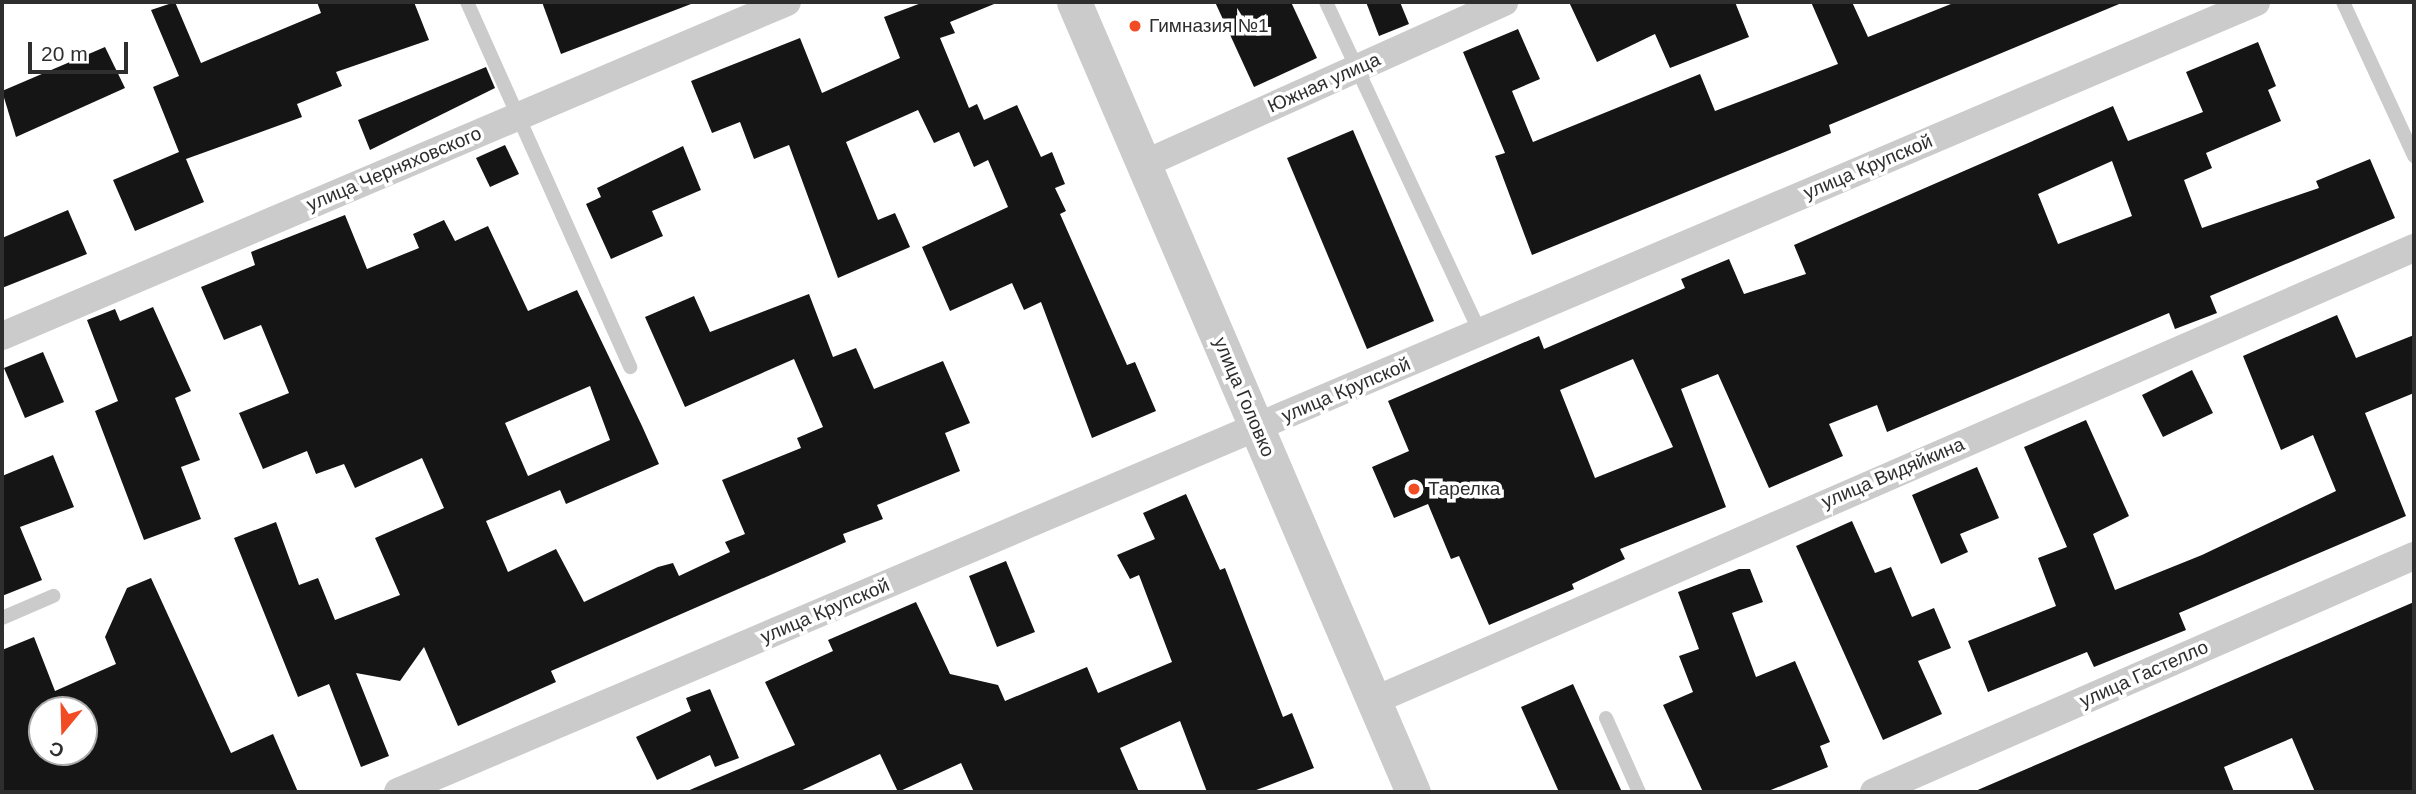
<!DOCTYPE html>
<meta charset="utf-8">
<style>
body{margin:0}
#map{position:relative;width:2416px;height:794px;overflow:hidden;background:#fff;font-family:Arial,sans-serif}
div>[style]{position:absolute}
.building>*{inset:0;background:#151515}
.service>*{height:14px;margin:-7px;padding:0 7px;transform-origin:7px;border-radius:7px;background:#cbcbcb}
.minor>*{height:28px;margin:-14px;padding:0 14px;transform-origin:14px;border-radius:14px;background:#cbcbcb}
.tertiary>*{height:35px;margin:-17.5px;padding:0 17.5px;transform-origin:17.5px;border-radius:17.5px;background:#cbcbcb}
.dots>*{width:19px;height:19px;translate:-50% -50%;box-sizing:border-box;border:4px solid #fff;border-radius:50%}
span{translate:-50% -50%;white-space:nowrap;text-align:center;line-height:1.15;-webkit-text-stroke:7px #fff;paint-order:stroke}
.poi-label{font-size:19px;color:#2e2e2e}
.left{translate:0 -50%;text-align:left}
.street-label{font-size:19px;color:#2e2e2e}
.frame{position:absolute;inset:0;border:4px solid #2e2e2e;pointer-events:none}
.north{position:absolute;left:28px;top:696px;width:70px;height:70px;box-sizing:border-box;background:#fff;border:2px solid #ababab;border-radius:50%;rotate:199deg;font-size:19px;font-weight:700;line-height:28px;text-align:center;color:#2e2e2e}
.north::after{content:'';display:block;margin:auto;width:24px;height:32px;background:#f14c24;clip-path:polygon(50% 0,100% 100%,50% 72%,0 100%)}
.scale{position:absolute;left:28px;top:42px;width:100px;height:32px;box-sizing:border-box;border:4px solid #2e2e2e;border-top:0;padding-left:9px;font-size:21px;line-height:24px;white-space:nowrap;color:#2e2e2e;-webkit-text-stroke:5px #fff;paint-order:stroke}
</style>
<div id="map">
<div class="building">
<div style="clip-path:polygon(175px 2px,201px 63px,321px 13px,317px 2px,414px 2px,429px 40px,336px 72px,342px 86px,297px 104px,302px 117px,186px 159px,204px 202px,135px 231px,113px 180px,179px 152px,153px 87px,179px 76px,151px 10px)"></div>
<div style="clip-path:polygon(542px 2px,691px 2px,691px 4px,561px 54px)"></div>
<div style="clip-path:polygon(924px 2px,999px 2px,950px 22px,955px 33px,940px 38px,969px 108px,977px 104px,984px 120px,1017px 105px,1041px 157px,1052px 152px,1065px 184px,1055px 188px,1066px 211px,1060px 214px,1127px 365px,1135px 362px,1156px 411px,1092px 438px,1041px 302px,1024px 310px,1012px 283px,950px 311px,922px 247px,1008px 207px,988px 160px,974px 167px,959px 132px,934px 143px,918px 110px,846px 142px,878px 220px,895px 213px,910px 247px,838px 278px,789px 145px,754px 159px,740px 122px,712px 133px,691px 81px,800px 38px,822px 93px,900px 58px,884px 17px)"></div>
<div style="clip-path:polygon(1215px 2px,1291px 2px,1317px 58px,1254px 87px)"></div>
<div style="clip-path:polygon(1366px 2px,1400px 2px,1409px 24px,1379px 36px)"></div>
<div style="clip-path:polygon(1569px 2px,1735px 2px,1749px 37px,1670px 68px,1655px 34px,1597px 62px)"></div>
<div style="clip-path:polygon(1811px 2px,1852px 2px,1868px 37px,1956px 2px,2124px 2px,1829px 125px,1831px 133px,1532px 255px,1495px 156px,1505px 153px,1463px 52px,1518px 29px,1540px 79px,1512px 91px,1533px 142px,1700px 74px,1715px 111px,1838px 64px)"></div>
<div style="clip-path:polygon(evenodd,2258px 42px,2276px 86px,2268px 90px,2281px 121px,2206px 153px,2212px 168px,2184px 180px,2202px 228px,2319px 188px,2316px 181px,2370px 159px,2395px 218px,2210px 296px,2217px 313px,2175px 329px,2169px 313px,1887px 432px,1877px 405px,1829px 424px,1843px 456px,1769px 488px,1718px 374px,1681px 389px,1726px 507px,1620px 549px,1625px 559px,1572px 584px,1574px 589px,1489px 625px,1459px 556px,1451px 559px,1428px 504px,1394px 518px,1372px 467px,1409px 451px,1388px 401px,1539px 336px,1544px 349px,1685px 288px,1681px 279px,1729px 259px,1744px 294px,1806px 274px,1794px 245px,2113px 106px,2128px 141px,2203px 112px,2186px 72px,2258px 42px,2112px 161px,2132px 216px,2058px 244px,2038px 194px,2112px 161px,2258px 42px,1633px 359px,1673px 447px,1595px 478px,1560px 390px,1633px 359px)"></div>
<div style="clip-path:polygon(105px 47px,125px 88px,16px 137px,2px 91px)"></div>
<div style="clip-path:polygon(486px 67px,495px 88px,370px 150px,358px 120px)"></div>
<div style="clip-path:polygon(1353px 130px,1434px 321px,1367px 349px,1287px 158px)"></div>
<div style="clip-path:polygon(505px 145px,519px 174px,490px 187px,476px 158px)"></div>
<div style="clip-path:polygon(683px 146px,701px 190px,652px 211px,663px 236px,611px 259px,586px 204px,601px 197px,597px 188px)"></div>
<div style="clip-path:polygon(68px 210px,87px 254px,2px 288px,2px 238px)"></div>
<div style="clip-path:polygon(evenodd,345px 215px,367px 269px,419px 248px,413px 234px,444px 220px,455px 241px,488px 226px,528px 311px,577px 290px,642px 426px,659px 464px,566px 504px,560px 490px,486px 521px,508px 572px,556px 549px,584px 602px,658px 567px,673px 563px,679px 576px,730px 552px,725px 542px,745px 534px,722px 480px,801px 448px,797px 438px,823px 427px,794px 359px,685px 407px,645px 317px,694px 296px,710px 332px,809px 294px,833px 357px,856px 348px,874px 389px,943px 361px,970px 423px,945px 433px,960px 471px,877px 505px,883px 519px,843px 534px,846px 542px,551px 671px,556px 682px,458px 726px,424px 647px,400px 681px,356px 673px,389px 756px,361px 767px,329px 684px,298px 697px,234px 538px,276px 522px,299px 585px,318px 578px,335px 620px,400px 595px,375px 538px,444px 508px,422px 458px,355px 488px,344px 464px,316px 474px,307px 451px,263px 469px,239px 413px,289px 393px,261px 325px,224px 340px,201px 287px,255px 265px,251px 252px,345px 215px,590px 386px,610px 440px,528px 476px,505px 423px,590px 386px)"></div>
<div style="clip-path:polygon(153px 307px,191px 391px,175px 398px,200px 460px,181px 467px,201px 519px,144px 540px,95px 411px,118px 401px,87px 320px,115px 309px,120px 321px)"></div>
<div style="clip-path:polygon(2337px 315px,2356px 358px,2414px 335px,2414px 393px,2365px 413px,2406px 516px,2179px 613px,2186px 630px,2094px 667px,2087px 652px,1988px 692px,1968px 641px,2056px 606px,2038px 558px,2067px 547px,2024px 447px,2086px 420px,2129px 516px,2093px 534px,2115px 590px,2202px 555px,2336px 491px,2313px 435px,2281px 450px,2243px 356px)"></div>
<div style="clip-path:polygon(43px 352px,64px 402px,25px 418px,4px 368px)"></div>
<div style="clip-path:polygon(2192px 370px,2213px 413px,2163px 437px,2142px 395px)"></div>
<div style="clip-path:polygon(53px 455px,74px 507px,20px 527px,42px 580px,2px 596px,2px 476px)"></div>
<div style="clip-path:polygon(1977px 467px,1999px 518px,1960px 534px,1968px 552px,1941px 564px,1912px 495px)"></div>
<div style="clip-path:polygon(1186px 494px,1220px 570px,1225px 568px,1283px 717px,1292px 713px,1314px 768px,1251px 792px,1207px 792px,1180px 721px,1120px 748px,1139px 792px,974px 792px,961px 763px,898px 792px,880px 754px,798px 792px,685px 792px,795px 745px,765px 682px,833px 651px,828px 640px,916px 602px,950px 674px,998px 685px,1005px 701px,1087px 667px,1098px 693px,1172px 662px,1139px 575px,1130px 579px,1117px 555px,1155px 539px,1143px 513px)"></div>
<div style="clip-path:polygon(1852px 521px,1875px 573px,1891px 567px,1912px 617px,1934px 608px,1951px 648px,1918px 661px,1942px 714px,1883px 740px,1796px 546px)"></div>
<div style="clip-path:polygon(1006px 561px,1035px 632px,997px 647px,969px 576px)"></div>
<div style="clip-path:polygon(1739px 569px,1750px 569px,1763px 602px,1732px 613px,1756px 677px,1795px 661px,1830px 742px,1820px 746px,1828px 767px,1766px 792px,1703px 792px,1663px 705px,1693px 692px,1679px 656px,1699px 649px,1678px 592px)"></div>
<div style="clip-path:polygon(evenodd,151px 578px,231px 753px,273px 734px,298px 792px,2px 792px,2px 650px,34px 637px,55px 691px,116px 664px,105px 637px,127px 588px,151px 578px,42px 710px,84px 710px,84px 752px,42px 752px,42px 710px)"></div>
<div style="clip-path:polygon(2414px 602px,2414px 792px,2315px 792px,2292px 738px,2224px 767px,2234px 792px,1973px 792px)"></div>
<div style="clip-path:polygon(1573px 684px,1601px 746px,1622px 792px,1559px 792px,1521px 707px)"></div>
<div style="clip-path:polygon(710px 689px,739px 758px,715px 767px,710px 755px,657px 780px,636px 737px,691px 711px,686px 698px)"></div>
</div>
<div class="service">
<div style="left:467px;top:2px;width:400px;rotate:65.9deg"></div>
<div style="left:1326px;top:2px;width:364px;rotate:65deg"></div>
<div style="left:2343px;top:2px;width:170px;rotate:65.2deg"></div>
<div style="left:2px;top:618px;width:56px;rotate:-23.3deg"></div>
<div style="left:1606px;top:718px;width:81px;rotate:66deg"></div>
</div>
<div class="minor">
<div style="left:1144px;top:164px;width:395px;rotate:-24.2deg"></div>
<div style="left:2px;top:336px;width:853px;rotate:-23.05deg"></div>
<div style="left:1373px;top:701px;width:1135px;rotate:-23.52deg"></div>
<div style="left:398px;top:792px;width:2019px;rotate:-23.03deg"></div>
<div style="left:1874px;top:792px;width:589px;rotate:-23.61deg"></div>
</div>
<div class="tertiary">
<div style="left:1074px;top:2px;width:860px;rotate:66.78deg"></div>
</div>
<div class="dots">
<div style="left:1135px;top:26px;background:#f14c24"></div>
<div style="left:1414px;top:489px;background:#f14c24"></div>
</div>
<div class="poi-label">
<span class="left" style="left:1149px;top:26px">Гимназия №1</span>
<span class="left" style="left:1428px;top:489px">Тарелка</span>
</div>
<div class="street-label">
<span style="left:1324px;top:83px;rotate:-24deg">Южная улица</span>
<span style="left:1868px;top:167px;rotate:-23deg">улица Крупской</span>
<span style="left:394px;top:169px;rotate:-23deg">улица Черняховского</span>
<span style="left:1346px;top:390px;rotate:-23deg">улица Крупской</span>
<span style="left:1244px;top:397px;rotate:67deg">улица Головко</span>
<span style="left:1893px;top:473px;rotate:-23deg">улица Видяйкина</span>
<span style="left:825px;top:611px;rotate:-23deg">улица Крупской</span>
<span style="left:2144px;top:674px;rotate:-24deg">улица Гастелло</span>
</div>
<div class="frame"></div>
<div class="north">С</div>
<div class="scale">20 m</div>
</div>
